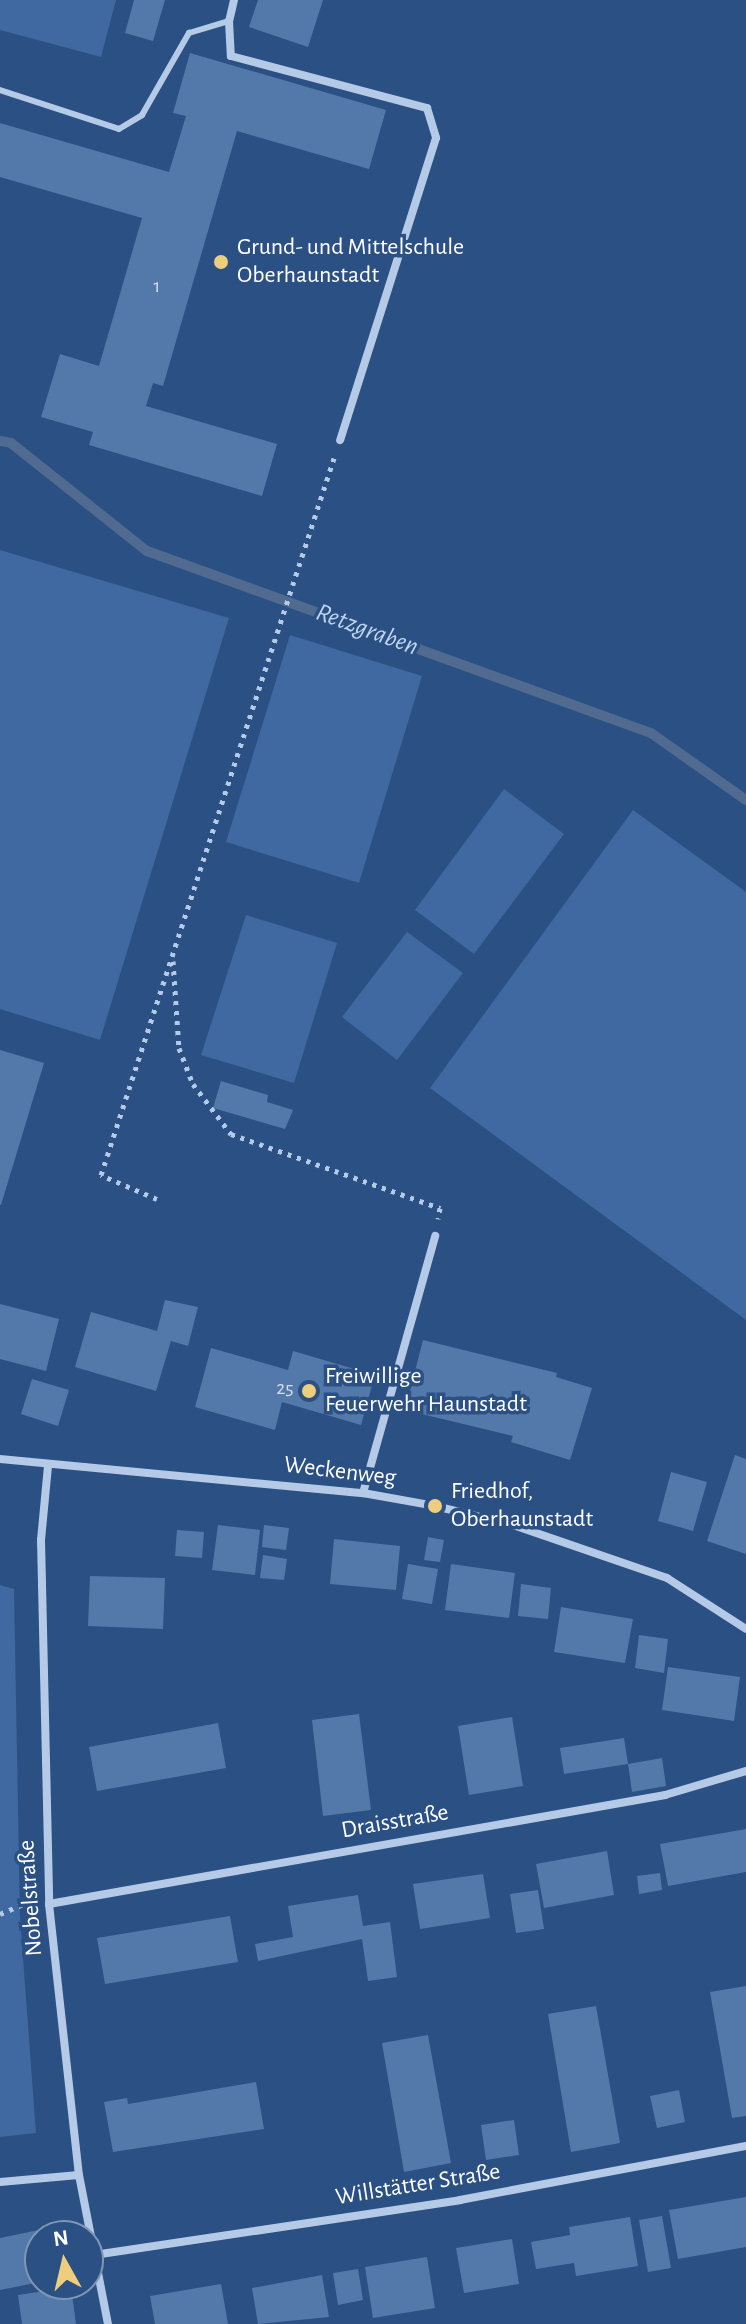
<!DOCTYPE html>
<meta charset="utf-8">
<style>
body{margin:0}
#map{position:relative;width:746px;height:2324px;overflow:hidden;background:#2a5084;font-family:"Alegreya Sans",sans-serif}
div>[style]{position:absolute}
.green>*{inset:0;background:#3f69a0}
.stream>*{height:10px;margin:-5px;padding:0 5px;transform-origin:5px;border-radius:5px;background:#516b90}
.building>*{inset:0;background:#5379ab}
.path>*{height:5px;margin-top:-2.5px;transform-origin:0;background:repeating-linear-gradient(90deg,#b5cae7 0 4px,transparent 0 10px)}
.lane>*{height:6px;margin:-3px;padding:0 3px;transform-origin:3px;border-radius:3px;background:#b5cae7}
.street>*{height:8px;margin:-4px;padding:0 4px;transform-origin:4px;border-radius:4px;background:#b5cae7}
.dots>*{width:22px;height:22px;translate:-50% -50%;box-sizing:border-box;border:4px solid #2a5084;border-radius:50%}
span{translate:-50% -50%;white-space:nowrap;text-align:center;line-height:1.15;-webkit-text-stroke:7px #2a5084;paint-order:stroke}
.number-label{font-size:20px;color:#d4deea}
.number-label span{-webkit-text-stroke-width:0}
.poi-label{font-size:24px;color:#fff}
.left{translate:0 -50%;text-align:left}
.street-label{font-size:24px;color:#fff}
.water-label{font-size:26px;color:#c0d4ee;font-style:italic}
.north{position:absolute;left:24px;top:2220px;width:80px;height:80px;box-sizing:border-box;background:#2a5084;border:2px solid #7f96b5;border-radius:50%;rotate:352deg;font-size:22px;font-weight:700;line-height:32px;text-align:center;color:#fff}
.north::after{content:'';display:block;margin:auto;width:28px;height:36px;background:#edce7c;clip-path:polygon(50% 0,100% 100%,50% 72%,0 100%)}
</style>
<div id="map">
<div class="green">
<div style="clip-path:polygon(0 0,116px 0,101px 57px,0 30px)"></div>
<div style="clip-path:polygon(0 550px,229px 618px,100px 1040px,0 1009px)"></div>
<div style="clip-path:polygon(290px 635px,422px 676px,359px 883px,226px 842px)"></div>
<div style="clip-path:polygon(504px 789px,564px 834px,474px 954px,415px 910px)"></div>
<div style="clip-path:polygon(633px 810px,746px 892px,746px 1320px,430px 1088px)"></div>
<div style="clip-path:polygon(246px 915px,337px 943px,294px 1083px,201px 1055px)"></div>
<div style="clip-path:polygon(407px 932px,463px 973px,397px 1060px,342px 1017px)"></div>
<div style="clip-path:polygon(0 1585px,14px 1589px,20px 1917px,36px 2133px,0 2137px)"></div>
</div>
<div class="stream">
<div style="left:0;top:441px;width:11px;rotate:10deg"></div>
<div style="left:11px;top:443px;width:174px;rotate:38.5deg"></div>
<div style="left:147px;top:551px;width:536px;rotate:19.86deg"></div>
<div style="left:651px;top:733px;width:116px;rotate:35.2deg"></div>
</div>
<div class="building">
<div style="clip-path:polygon(134px 0,165px 0,153px 41px,125px 33px)"></div>
<div style="clip-path:polygon(258px 0,323px 0,308px 47px,249px 27px)"></div>
<div style="clip-path:polygon(190px 53px,386px 110px,369px 169px,237px 131px,163px 386px,153px 383px,146px 406px,277px 444px,262px 496px,89px 445px,93px 432px,41px 417px,60px 354px,99px 366px,142px 218px,0 177px,0 123px,169px 172px,186px 116px,173px 113px)"></div>
<div style="clip-path:polygon(0 1050px,44px 1063px,1px 1205px,0 1205px)"></div>
<div style="clip-path:polygon(221px 1081px,268px 1095px,267px 1102px,293px 1110px,285px 1129px,213px 1108px)"></div>
<div style="clip-path:polygon(165px 1300px,198px 1307px,188px 1346px,171px 1341px,156px 1391px,75px 1367px,91px 1312px,157px 1331px)"></div>
<div style="clip-path:polygon(0 1304px,59px 1319px,46px 1371px,0 1359px)"></div>
<div style="clip-path:polygon(423px 1340px,557px 1373px,556px 1377px,592px 1388px,570px 1460px,511px 1442px,513px 1436px,405px 1410px)"></div>
<div style="clip-path:polygon(211px 1348px,288px 1370px,293px 1351px,375px 1375px,361px 1425px,282px 1402px,275px 1430px,195px 1407px)"></div>
<div style="clip-path:polygon(32px 1379px,69px 1390px,58px 1426px,21px 1414px)"></div>
<div style="clip-path:polygon(735px 1455px,746px 1459px,746px 1554px,707px 1541px)"></div>
<div style="clip-path:polygon(671px 1472px,707px 1482px,693px 1531px,658px 1521px)"></div>
<div style="clip-path:polygon(218px 1525px,260px 1530px,255px 1575px,212px 1570px)"></div>
<div style="clip-path:polygon(264px 1525px,289px 1528px,286px 1550px,262px 1547px)"></div>
<div style="clip-path:polygon(177px 1530px,204px 1532px,202px 1558px,175px 1556px)"></div>
<div style="clip-path:polygon(428px 1537px,444px 1540px,440px 1562px,424px 1560px)"></div>
<div style="clip-path:polygon(334px 1539px,400px 1546px,396px 1590px,330px 1584px)"></div>
<div style="clip-path:polygon(263px 1555px,287px 1559px,284px 1580px,260px 1578px)"></div>
<div style="clip-path:polygon(408px 1564px,438px 1569px,432px 1604px,402px 1599px)"></div>
<div style="clip-path:polygon(451px 1564px,515px 1573px,509px 1618px,445px 1610px)"></div>
<div style="clip-path:polygon(90px 1576px,165px 1578px,163px 1629px,88px 1626px)"></div>
<div style="clip-path:polygon(521px 1584px,551px 1588px,548px 1619px,518px 1616px)"></div>
<div style="clip-path:polygon(561px 1607px,633px 1619px,625px 1663px,554px 1652px)"></div>
<div style="clip-path:polygon(639px 1635px,668px 1639px,664px 1673px,635px 1668px)"></div>
<div style="clip-path:polygon(668px 1667px,740px 1677px,734px 1721px,662px 1710px)"></div>
<div style="clip-path:polygon(359px 1714px,371px 1810px,323px 1816px,312px 1720px)"></div>
<div style="clip-path:polygon(512px 1717px,523px 1786px,469px 1795px,458px 1726px)"></div>
<div style="clip-path:polygon(218px 1723px,226px 1768px,97px 1791px,89px 1747px)"></div>
<div style="clip-path:polygon(624px 1738px,628px 1764px,564px 1774px,560px 1748px)"></div>
<div style="clip-path:polygon(662px 1758px,666px 1786px,632px 1792px,628px 1764px)"></div>
<div style="clip-path:polygon(746px 1829px,746px 1872px,668px 1886px,660px 1844px)"></div>
<div style="clip-path:polygon(607px 1851px,614px 1895px,544px 1908px,536px 1864px)"></div>
<div style="clip-path:polygon(660px 1873px,662px 1890px,639px 1894px,637px 1876px)"></div>
<div style="clip-path:polygon(483px 1874px,490px 1918px,420px 1929px,413px 1884px)"></div>
<div style="clip-path:polygon(538px 1890px,544px 1929px,516px 1933px,510px 1894px)"></div>
<div style="clip-path:polygon(358px 1895px,363px 1926px,390px 1922px,397px 1977px,368px 1981px,362px 1939px,258px 1961px,255px 1944px,293px 1937px,288px 1906px)"></div>
<div style="clip-path:polygon(230px 1916px,238px 1962px,105px 1984px,97px 1938px)"></div>
<div style="clip-path:polygon(746px 1986px,746px 2116px,732px 2118px,710px 1992px)"></div>
<div style="clip-path:polygon(596px 2006px,620px 2143px,571px 2152px,548px 2014px)"></div>
<div style="clip-path:polygon(428px 2035px,451px 2163px,404px 2172px,382px 2043px)"></div>
<div style="clip-path:polygon(256px 2082px,264px 2129px,113px 2152px,104px 2102px,127px 2098px,128px 2104px)"></div>
<div style="clip-path:polygon(679px 2090px,685px 2122px,657px 2128px,650px 2096px)"></div>
<div style="clip-path:polygon(514px 2120px,519px 2155px,486px 2160px,481px 2125px)"></div>
<div style="clip-path:polygon(746px 2197px,746px 2247px,678px 2259px,669px 2210px)"></div>
<div style="clip-path:polygon(662px 2216px,671px 2268px,648px 2272px,639px 2220px)"></div>
<div style="clip-path:polygon(630px 2217px,638px 2266px,576px 2276px,574px 2263px,536px 2269px,531px 2242px,570px 2235px,569px 2227px)"></div>
<div style="clip-path:polygon(39px 2230px,40px 2282px,0 2290px,0 2238px)"></div>
<div style="clip-path:polygon(512px 2239px,519px 2284px,464px 2293px,456px 2248px)"></div>
<div style="clip-path:polygon(427px 2257px,435px 2308px,373px 2318px,365px 2267px)"></div>
<div style="clip-path:polygon(358px 2269px,363px 2300px,338px 2305px,333px 2273px)"></div>
<div style="clip-path:polygon(322px 2275px,329px 2317px,258px 2324px,252px 2288px)"></div>
<div style="clip-path:polygon(221px 2284px,228px 2324px,155px 2324px,150px 2296px)"></div>
<div style="clip-path:polygon(71px 2287px,76px 2324px,22px 2324px,18px 2295px)"></div>
</div>
<div class="path">
<div style="left:173px;top:961px;width:87px;rotate:86.1deg"></div>
<div style="left:179px;top:1048px;width:39px;rotate:69deg"></div>
<div style="left:193px;top:1084px;width:63px;rotate:52.8deg"></div>
<div style="left:231px;top:1134px;width:222px;rotate:19.5deg"></div>
<div style="left:440px;top:1208px;width:11px;rotate:100deg"></div>
<div style="left:157px;top:1199px;width:61px;rotate:-156.8deg"></div>
<div style="left:101px;top:1175px;width:754px;rotate:-72deg"></div>
<div style="left:0;top:1914px;width:30px;rotate:-23deg"></div>
</div>
<div class="lane">
<div style="left:0;top:90px;width:125px;rotate:18.1deg"></div>
<div style="left:119px;top:129px;width:27px;rotate:-31deg"></div>
<div style="left:142px;top:115px;width:95px;rotate:-60.2deg"></div>
<div style="left:189px;top:33px;width:42px;rotate:-16.7deg"></div>
</div>
<div class="street">
<div style="left:234px;top:0;width:22px;rotate:103deg"></div>
<div style="left:229px;top:21px;width:35px;rotate:87deg"></div>
<div style="left:231px;top:56px;width:203px;rotate:14.9deg"></div>
<div style="left:427px;top:108px;width:31px;rotate:73deg"></div>
<div style="left:436px;top:138px;width:317px;rotate:107.6deg"></div>
<div style="left:0;top:1459px;width:365px;rotate:5.4deg"></div>
<div style="left:363px;top:1493px;width:73px;rotate:10.2deg"></div>
<div style="left:435px;top:1506px;width:80px;rotate:13.7deg"></div>
<div style="left:513px;top:1525px;width:163px;rotate:19deg"></div>
<div style="left:667px;top:1578px;width:94px;rotate:32.8deg"></div>
<div style="left:48px;top:1466px;width:74px;rotate:95.4deg"></div>
<div style="left:41px;top:1540px;width:364px;rotate:88.7deg"></div>
<div style="left:49px;top:1904px;width:273px;rotate:83.7deg"></div>
<div style="left:79px;top:2175px;width:152px;rotate:79deg"></div>
<div style="left:363px;top:1493px;width:267px;rotate:-74.3deg"></div>
<div style="left:49px;top:1904px;width:626px;rotate:-10.03deg"></div>
<div style="left:665px;top:1795px;width:84px;rotate:-16.5deg"></div>
<div style="left:0;top:2182px;width:79px;rotate:-5.1deg"></div>
<div style="left:94px;top:2255px;width:370px;rotate:-8.5deg"></div>
<div style="left:460px;top:2200px;width:291px;rotate:-10.7deg"></div>
</div>
<div class="dots">
<div style="left:221px;top:262px;background:#edce7c"></div>
<div style="left:309px;top:1391px;background:#edce7c"></div>
<div style="left:435px;top:1506px;background:#edce7c"></div>
</div>
<div class="number-label">
<span style="left:157px;top:286px">1</span>
<span style="left:285px;top:1388px">25</span>
</div>
<div class="poi-label">
<span class="left" style="left:237px;top:262px">Grund- und Mittelschule<br>Oberhaunstadt</span>
<span class="left" style="left:325px;top:1391px">Freiwillige<br>Feuerwehr Haunstadt</span>
<span class="left" style="left:451px;top:1506px">Friedhof,<br>Oberhaunstadt</span>
</div>
<div class="street-label">
<span style="left:340px;top:1472px;rotate:7deg">Weckenweg</span>
<span style="left:395px;top:1822px;rotate:-10deg">Draisstraße</span>
<span style="left:31px;top:1898px;rotate:-94deg">Nobelstraße</span>
<span style="left:418px;top:2185px;rotate:-9deg">Willstätter Straße</span>
</div>
<div class="water-label">
<span style="left:367px;top:630px;rotate:20deg">Retzgraben</span>
</div>
<div class="north">N</div>
</div>
